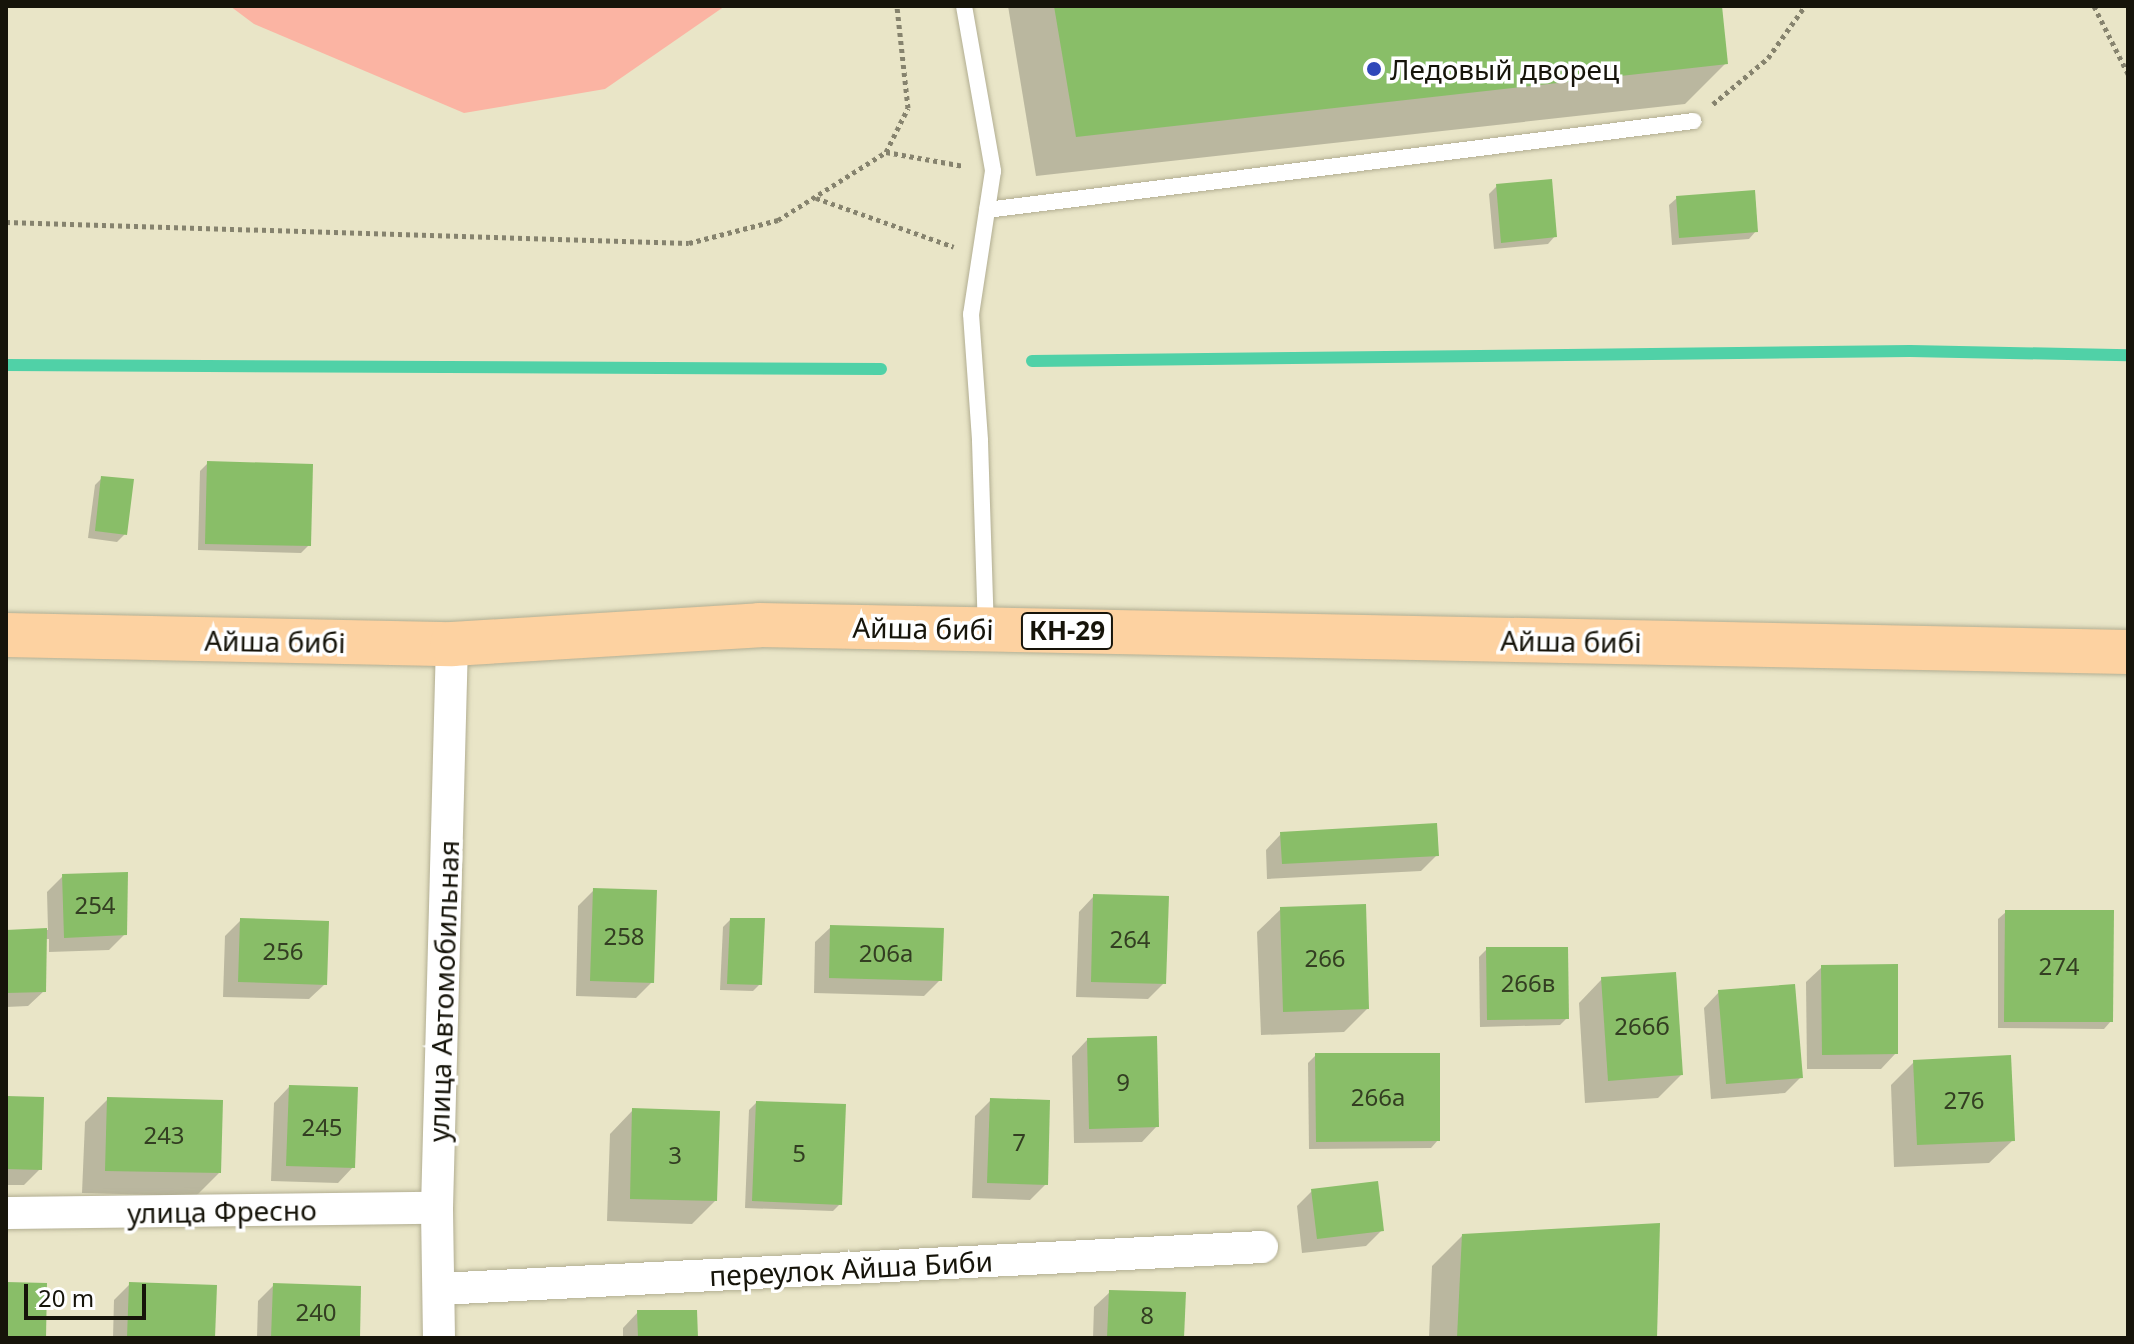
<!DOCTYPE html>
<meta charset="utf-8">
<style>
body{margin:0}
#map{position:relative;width:2134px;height:1344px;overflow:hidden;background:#e9e5c7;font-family:"Noto Sans",sans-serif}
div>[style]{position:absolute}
.green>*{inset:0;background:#fbb4a3}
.shadow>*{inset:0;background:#0003}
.stream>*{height:12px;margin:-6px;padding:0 6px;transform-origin:6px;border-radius:6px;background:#50d1a7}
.building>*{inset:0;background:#89be68}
.path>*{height:5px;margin-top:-2.5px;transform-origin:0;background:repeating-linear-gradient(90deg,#86836e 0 4px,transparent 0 8px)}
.roads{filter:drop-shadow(0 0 2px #b2ae92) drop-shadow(0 0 2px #b2ae92)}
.service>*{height:16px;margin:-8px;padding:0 8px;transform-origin:8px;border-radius:8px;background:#fff}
.minor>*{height:32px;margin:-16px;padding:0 16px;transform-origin:16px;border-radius:16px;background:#fff}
.primary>*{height:44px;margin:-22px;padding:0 22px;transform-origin:22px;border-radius:22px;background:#fdd2a1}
.dots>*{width:22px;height:22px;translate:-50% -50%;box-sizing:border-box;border:4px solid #fff;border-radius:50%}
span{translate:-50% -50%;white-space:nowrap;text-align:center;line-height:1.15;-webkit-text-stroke:7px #fff;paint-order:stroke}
.number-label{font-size:24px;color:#333e22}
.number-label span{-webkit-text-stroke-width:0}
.shield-label span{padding:2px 6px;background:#fff;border:2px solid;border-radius:6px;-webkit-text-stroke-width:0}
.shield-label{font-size:26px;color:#16140a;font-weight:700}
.poi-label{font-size:28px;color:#16140a}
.left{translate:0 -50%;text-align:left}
.street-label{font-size:28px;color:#16140a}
.frame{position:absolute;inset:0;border:8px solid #16140a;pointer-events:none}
.scale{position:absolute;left:24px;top:1284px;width:122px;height:36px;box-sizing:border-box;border:4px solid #16140a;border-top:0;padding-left:10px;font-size:24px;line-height:28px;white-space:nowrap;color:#16140a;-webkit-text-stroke:6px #fff;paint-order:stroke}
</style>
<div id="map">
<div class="green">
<div style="clip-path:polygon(230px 6px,725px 6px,605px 89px,464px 113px,254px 24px)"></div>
</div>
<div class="shadow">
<div style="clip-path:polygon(1008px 6px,1720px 6px,1726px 63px,1685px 104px,1036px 176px)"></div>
<div style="clip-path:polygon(1497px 186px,1555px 236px,1548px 244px,1494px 249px,1489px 194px)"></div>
<div style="clip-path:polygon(1677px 198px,1756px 231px,1749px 239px,1672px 245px,1669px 205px)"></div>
<div style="clip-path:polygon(208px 463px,309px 545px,301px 553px,198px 550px,200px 471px)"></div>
<div style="clip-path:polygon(102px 478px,125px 534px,117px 542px,88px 538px,95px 485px)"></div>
<div style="clip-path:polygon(1281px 834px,1437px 855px,1421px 871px,1267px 879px,1266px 850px)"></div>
<div style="clip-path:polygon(63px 876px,125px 934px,109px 950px,49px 952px,49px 939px,45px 939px,44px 991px,28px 1006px,6px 1007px,6px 932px,48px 930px,47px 892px)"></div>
<div style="clip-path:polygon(594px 890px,652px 982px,636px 998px,576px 996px,578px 906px)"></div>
<div style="clip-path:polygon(1094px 896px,1164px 983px,1148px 999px,1076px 997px,1079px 912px)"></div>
<div style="clip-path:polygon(1281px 909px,1367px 1009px,1344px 1032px,1261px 1035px,1257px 932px)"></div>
<div style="clip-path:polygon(2006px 912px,2111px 1021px,2104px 1029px,1998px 1028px,1998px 919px)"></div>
<div style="clip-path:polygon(241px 920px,325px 984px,309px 999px,223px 997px,225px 936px)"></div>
<div style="clip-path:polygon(730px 920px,760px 984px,753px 991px,720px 990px,723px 927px)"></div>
<div style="clip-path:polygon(831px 927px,940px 980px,924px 996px,814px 993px,815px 942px)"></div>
<div style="clip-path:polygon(1487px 949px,1567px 1018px,1560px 1025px,1480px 1027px,1479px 957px)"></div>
<div style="clip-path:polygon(1822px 967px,1896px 1053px,1881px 1069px,1807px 1069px,1806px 982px)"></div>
<div style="clip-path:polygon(1602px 979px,1681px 1075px,1658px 1098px,1585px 1103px,1579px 1003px)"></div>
<div style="clip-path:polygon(1719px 992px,1801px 1077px,1785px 1093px,1711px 1099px,1704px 1008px)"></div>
<div style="clip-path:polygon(1087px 1040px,1157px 1126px,1142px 1142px,1074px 1143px,1072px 1056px)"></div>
<div style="clip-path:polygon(1316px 1055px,1438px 1140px,1431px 1148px,1309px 1149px,1308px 1063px)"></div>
<div style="clip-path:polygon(1914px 1062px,2013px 1140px,1989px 1163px,1894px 1167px,1891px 1085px)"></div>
<div style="clip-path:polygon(289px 1087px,353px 1167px,338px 1183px,271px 1181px,274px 1103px)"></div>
<div style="clip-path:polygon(6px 1098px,40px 1169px,24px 1185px,6px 1185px)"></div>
<div style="clip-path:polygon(108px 1099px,219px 1173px,196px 1196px,82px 1193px,85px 1122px)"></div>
<div style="clip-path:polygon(991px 1100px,1046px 1184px,1030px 1200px,972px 1198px,975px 1116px)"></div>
<div style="clip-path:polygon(756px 1103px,840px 1204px,833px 1211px,745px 1208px,749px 1110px)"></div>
<div style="clip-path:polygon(633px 1110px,715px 1201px,692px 1224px,607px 1221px,610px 1134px)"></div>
<div style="clip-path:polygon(1312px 1191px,1382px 1230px,1366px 1246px,1302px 1253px,1297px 1206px)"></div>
<div style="clip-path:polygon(1462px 1236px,1655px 1338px,1429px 1338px,1432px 1266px)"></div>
<div style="clip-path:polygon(130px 1284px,213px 1338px,113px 1338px,114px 1300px)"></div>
<div style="clip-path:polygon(274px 1285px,358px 1338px,257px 1338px,258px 1301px)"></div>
<div style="clip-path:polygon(1110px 1292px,1182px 1338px,1093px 1338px,1094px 1307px)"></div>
<div style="clip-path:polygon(638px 1312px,696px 1338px,623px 1338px,623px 1328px)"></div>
</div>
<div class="stream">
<div style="left:1032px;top:361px;width:878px;rotate:-0.65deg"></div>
<div style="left:1910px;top:351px;width:218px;rotate:1.1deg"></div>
<div style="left:6px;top:365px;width:875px;rotate:0.26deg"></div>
</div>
<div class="building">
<div style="clip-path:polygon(1054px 6px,1722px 6px,1728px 64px,1076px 137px)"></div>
<div style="clip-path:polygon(1552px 179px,1557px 237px,1501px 243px,1496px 184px)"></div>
<div style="clip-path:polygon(1755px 190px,1758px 232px,1679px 238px,1676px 196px)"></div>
<div style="clip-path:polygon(207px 461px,313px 464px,311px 546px,205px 544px)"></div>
<div style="clip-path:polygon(101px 476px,134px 479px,127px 535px,95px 531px)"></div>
<div style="clip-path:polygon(1437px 823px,1439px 856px,1282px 864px,1280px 832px)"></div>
<div style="clip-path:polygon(128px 872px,127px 935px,64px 938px,62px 874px)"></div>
<div style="clip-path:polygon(593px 888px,657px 890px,654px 983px,590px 981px)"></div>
<div style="clip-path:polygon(1093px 894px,1169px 896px,1166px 984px,1091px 982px)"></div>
<div style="clip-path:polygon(1366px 904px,1369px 1009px,1283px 1012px,1280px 907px)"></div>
<div style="clip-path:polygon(2005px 910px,2114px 910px,2113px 1022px,2004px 1022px)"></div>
<div style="clip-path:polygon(240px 918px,329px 921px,327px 985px,238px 982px)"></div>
<div style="clip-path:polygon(730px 918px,765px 918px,762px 985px,727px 984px)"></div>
<div style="clip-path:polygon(830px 925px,944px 928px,942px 981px,829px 978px)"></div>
<div style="clip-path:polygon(47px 928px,46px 992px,6px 993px,6px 930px)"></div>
<div style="clip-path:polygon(1486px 947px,1568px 947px,1569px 1019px,1487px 1020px)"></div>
<div style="clip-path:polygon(1898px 964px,1898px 1054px,1822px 1055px,1821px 965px)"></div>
<div style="clip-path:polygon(1676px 972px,1683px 1075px,1608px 1081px,1601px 977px)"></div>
<div style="clip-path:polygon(1795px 984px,1803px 1078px,1726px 1084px,1718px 990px)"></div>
<div style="clip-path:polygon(1157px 1036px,1159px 1127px,1089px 1129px,1087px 1038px)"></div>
<div style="clip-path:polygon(1315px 1053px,1440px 1053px,1440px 1141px,1316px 1142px)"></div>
<div style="clip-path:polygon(2011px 1055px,2015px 1141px,1917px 1145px,1913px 1060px)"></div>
<div style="clip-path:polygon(289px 1085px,358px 1087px,355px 1168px,286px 1166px)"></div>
<div style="clip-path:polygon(6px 1096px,44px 1097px,42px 1170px,6px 1169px)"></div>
<div style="clip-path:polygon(107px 1097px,223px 1100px,221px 1173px,105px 1171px)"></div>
<div style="clip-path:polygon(990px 1098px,1050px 1100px,1048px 1185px,987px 1183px)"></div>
<div style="clip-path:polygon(756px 1101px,846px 1104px,842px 1205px,752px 1201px)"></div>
<div style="clip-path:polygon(632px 1108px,720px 1111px,717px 1201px,630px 1199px)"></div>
<div style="clip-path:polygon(1378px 1181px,1384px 1231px,1317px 1239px,1311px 1189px)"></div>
<div style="clip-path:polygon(1660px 1223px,1657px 1338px,1457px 1338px,1462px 1234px)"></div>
<div style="clip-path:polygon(6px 1282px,47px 1283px,46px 1338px,6px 1338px)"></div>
<div style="clip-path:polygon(129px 1282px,217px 1285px,215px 1338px,127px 1338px)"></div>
<div style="clip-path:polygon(273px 1283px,361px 1286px,360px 1338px,271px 1338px)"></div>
<div style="clip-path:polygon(1109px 1290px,1186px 1292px,1184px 1338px,1107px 1338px)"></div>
<div style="clip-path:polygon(637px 1310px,697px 1310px,698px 1338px,638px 1338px)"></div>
</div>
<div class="path">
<div style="left:2094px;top:6px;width:76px;rotate:63.4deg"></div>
<div style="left:1713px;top:104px;width:72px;rotate:-39.9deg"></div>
<div style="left:1768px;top:58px;width:64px;rotate:-54.6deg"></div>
<div style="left:886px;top:152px;width:79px;rotate:10.2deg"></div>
<div style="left:816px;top:198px;width:146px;rotate:19.5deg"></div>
<div style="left:6px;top:222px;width:683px;rotate:1.76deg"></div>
<div style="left:689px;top:243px;width:92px;rotate:-14.5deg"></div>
<div style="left:778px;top:220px;width:128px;rotate:-32.2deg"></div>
<div style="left:886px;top:152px;width:49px;rotate:-63.4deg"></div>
<div style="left:908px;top:108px;width:103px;rotate:-96.2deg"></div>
</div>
<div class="roads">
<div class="service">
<div style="left:964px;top:6px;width:168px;rotate:80deg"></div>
<div style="left:993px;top:171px;width:145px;rotate:98.7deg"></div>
<div style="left:971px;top:314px;width:127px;rotate:85.9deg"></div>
<div style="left:980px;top:441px;width:187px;rotate:88.2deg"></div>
<div style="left:987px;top:210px;width:712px;rotate:-7.18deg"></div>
</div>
<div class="minor">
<div style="left:6px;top:1213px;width:431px;rotate:-0.7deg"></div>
<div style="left:439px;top:1289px;width:824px;rotate:-2.92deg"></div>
<div style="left:439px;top:1338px;width:130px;rotate:-90.9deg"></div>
<div style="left:437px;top:1208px;width:564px;rotate:-88.48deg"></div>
</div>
<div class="primary">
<div style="left:6px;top:635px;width:446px;rotate:1.2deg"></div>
<div style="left:452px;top:644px;width:308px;rotate:-3.5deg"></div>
<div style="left:759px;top:625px;width:1369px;rotate:1.13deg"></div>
</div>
</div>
<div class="dots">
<div style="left:1374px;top:69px;background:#3048b9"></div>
</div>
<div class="number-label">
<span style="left:95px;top:905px">254</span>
<span style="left:624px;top:936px">258</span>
<span style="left:1130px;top:939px">264</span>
<span style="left:283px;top:951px">256</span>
<span style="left:886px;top:953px">206а</span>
<span style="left:1325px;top:958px">266</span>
<span style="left:2059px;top:966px">274</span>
<span style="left:1528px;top:983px">266в</span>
<span style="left:1642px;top:1026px">266б</span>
<span style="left:1123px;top:1082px">9</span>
<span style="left:1378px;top:1097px">266а</span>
<span style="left:1964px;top:1100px">276</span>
<span style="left:322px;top:1127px">245</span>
<span style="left:164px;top:1135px">243</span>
<span style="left:1019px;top:1142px">7</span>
<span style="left:799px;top:1153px">5</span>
<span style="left:675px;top:1155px">3</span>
<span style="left:316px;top:1312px">240</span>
<span style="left:1147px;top:1315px">8</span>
</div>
<div class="shield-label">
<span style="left:1067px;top:631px">КН-29</span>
</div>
<div class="poi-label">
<span class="left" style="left:1390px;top:69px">Ледовый дворец</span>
</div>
<div class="street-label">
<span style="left:923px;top:628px;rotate:1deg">Айша бибі</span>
<span style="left:275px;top:641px;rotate:1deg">Айша бибі</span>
<span style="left:1571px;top:641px;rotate:1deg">Айша бибі</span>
<span style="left:443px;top:991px;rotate:-88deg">улица Автомобильная</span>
<span style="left:222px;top:1211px;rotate:-1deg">улица Фресно</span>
<span style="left:851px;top:1268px;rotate:-3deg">переулок Айша Биби</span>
</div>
<div class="frame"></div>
<div class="scale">20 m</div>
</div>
